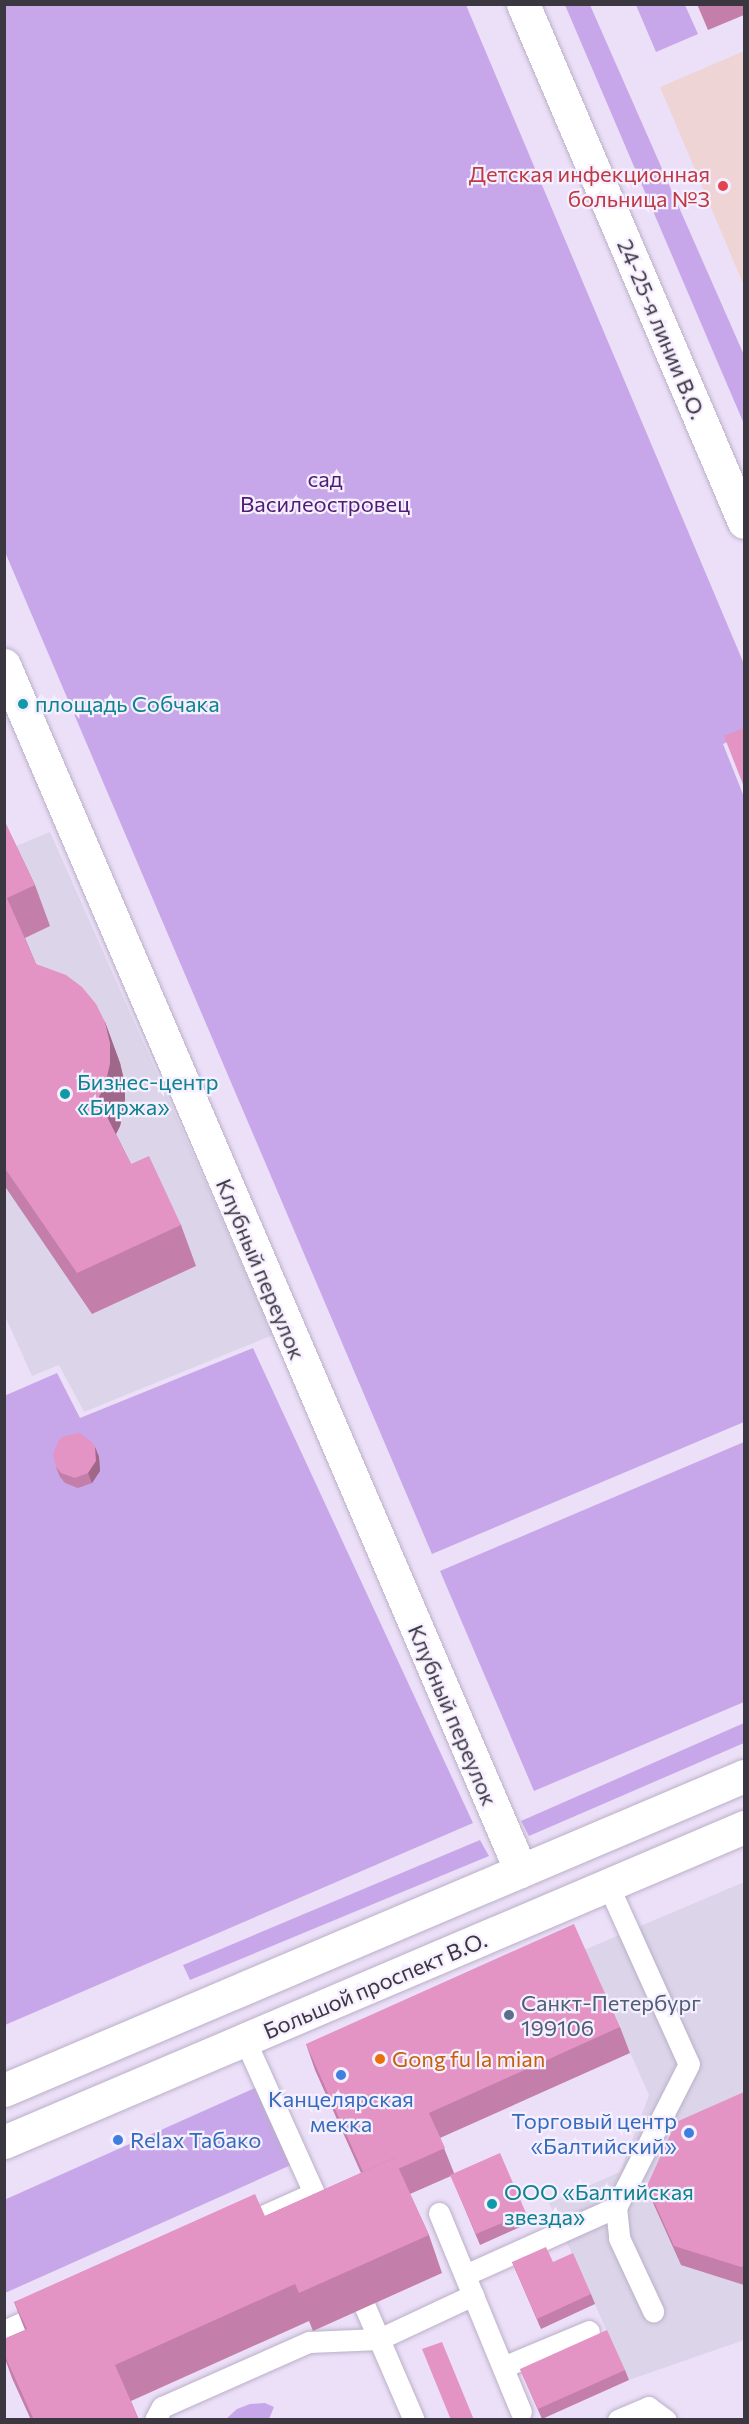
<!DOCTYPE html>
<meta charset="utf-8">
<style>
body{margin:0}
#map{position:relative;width:749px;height:2424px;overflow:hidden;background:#ece0f9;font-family:Commissioner,sans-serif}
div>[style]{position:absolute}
.commercial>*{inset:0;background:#dcd5ea}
.medical>*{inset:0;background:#efd4d5}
.green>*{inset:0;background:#c7a7e9}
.roads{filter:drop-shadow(0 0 2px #bbb0c8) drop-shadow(0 0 2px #bbb0c8)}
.lane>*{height:21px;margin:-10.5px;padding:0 10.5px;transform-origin:10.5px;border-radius:10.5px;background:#fff}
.street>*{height:33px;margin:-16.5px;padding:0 16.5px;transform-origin:16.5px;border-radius:16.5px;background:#fff}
.secondary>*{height:33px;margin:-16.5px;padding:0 16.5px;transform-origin:16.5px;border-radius:16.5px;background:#fff}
.wall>*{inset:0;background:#c37ea9}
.shaded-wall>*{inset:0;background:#9f6789}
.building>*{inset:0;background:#e393c4}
.dots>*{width:16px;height:16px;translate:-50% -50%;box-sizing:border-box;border:3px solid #f6efff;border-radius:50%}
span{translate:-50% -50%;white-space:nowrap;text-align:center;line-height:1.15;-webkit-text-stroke:4.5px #f6efff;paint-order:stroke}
.health-label{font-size:22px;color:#be3a42}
.right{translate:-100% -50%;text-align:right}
.street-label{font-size:22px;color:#3b3741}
.park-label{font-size:22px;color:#4f1d75}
.culture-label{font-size:22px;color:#0d838f}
.left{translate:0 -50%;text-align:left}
.service-label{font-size:22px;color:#4e5e75}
.food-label{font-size:22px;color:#c56008}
.shop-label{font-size:22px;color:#366cbe}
.frame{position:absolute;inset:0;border:6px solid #3b3741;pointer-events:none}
</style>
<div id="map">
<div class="commercial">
<div style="clip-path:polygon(50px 832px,273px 1335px,84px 1412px,59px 1365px,32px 1376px,5px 1316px,4px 851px)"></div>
<div style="clip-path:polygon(744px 1882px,744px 2340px,629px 2380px,549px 2203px,620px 2172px,649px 2095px,584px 1950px)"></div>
</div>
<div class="medical">
<div style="clip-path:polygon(744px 51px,744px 286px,660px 87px)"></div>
</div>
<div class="green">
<div style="clip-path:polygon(4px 5px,466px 5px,744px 664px,744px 735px,723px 744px,744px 797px,744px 1422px,432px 1554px,5px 552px)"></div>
<div style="clip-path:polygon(565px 5px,590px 5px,744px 355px,744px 424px)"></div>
<div style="clip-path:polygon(636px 5px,685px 5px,698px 34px,656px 52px)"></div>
<div style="clip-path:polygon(253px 1348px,473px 1823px,5px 2025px,4px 1396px,57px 1373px,80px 1418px)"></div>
<div style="clip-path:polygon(744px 1442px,744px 1702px,534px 1791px,440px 1571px)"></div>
<div style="clip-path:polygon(744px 1723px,744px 1743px,529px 1836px,521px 1821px)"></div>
<div style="clip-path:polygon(480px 1840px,489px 1856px,190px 1980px,183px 1965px)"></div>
<div style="clip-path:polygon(257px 2087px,291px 2165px,5px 2293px,4px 2200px)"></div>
<div style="clip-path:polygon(265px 2403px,274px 2407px,269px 2419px,226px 2419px,237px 2409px,250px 2404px)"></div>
</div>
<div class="roads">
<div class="lane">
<div style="left:608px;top:1885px;width:196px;rotate:65.7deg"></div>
<div style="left:689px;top:2064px;width:161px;rotate:117deg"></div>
<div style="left:616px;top:2207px;width:31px;rotate:84deg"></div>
<div style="left:619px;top:2238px;width:81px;rotate:65deg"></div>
<div style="left:439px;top:2213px;width:215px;rotate:67.6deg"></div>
<div style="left:238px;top:2227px;width:83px;rotate:-24.1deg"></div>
<div style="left:314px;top:2193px;width:168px;rotate:-114.3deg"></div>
<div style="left:465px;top:2275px;width:166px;rotate:-24.2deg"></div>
<div style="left:365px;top:2307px;width:123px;rotate:66.6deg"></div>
<div style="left:4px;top:2331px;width:48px;rotate:-24.4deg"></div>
<div style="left:503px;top:2367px;width:93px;rotate:-22.7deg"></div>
<div style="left:155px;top:2420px;width:15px;rotate:-62deg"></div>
<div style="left:162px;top:2407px;width:161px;rotate:-23.9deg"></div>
<div style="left:309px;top:2342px;width:70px;rotate:-2.5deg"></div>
<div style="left:379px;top:2339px;width:104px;rotate:-25.1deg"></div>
<div style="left:618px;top:2420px;width:33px;rotate:-23deg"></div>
<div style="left:648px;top:2407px;width:22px;rotate:36deg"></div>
</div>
<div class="street">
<div style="left:523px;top:4px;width:563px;rotate:66.89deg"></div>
<div style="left:4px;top:665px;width:1312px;rotate:66.8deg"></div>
</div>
<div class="secondary">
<div style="left:4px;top:2090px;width:804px;rotate:-22.99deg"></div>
<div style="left:4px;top:2142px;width:804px;rotate:-23.06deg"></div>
</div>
</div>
<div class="wall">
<div style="clip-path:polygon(697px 4px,744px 4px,744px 15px,708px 30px)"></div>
<div style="clip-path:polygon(4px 820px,35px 885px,50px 926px,25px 938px,36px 964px,105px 1022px,120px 1063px,125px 1084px,125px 1105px,120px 1126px,116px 1134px,131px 1164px,181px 1225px,196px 1266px,92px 1314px,4px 1185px)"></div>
<div style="clip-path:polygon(95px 1447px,99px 1457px,100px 1471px,92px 1483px,78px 1488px,65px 1483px,60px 1477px,56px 1467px)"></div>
<div style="clip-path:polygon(620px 2027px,630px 2053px,440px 2138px,454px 2173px,526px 2213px,529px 2223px,480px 2245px,451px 2176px,410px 2194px,429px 2235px,442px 2273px,313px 2331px,309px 2321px,131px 2401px,139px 2420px,31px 2420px,12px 2378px,4px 2356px,4px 2339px,25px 2330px,14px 2302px,265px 2216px,361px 2173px,315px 2070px,306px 2044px)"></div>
<div style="clip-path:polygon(744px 2092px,744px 2285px,681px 2265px,654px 2205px,647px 2186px)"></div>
<div style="clip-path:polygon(512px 2262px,553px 2262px,591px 2294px,595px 2304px,541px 2329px)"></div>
<div style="clip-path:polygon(520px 2369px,625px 2370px,629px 2380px,542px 2419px)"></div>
</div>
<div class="shaded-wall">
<div style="clip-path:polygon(105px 1022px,120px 1063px,125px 1084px,125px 1105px,120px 1126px,113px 1140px,98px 1099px)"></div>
<div style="clip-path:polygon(95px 1447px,99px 1457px,100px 1471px,92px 1483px,88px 1473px)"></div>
</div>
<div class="building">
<div style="clip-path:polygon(744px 728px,744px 787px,724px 736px)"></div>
<div style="clip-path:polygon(4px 820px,35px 885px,7px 898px,36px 964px,66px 975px,82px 987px,96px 1004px,105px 1022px,110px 1043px,110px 1064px,105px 1085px,98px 1099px,131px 1164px,149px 1156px,181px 1225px,77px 1273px,4px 1167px)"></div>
<div style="clip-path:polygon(79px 1433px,91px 1441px,95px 1447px,96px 1461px,88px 1473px,75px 1478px,61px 1473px,56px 1467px,53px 1454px,59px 1440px,64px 1436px)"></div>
<div style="clip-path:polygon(574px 1924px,620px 2027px,429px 2113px,445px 2148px,398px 2169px,394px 2158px,363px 2172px,306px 2044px)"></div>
<div style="clip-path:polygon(744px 2092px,744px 2266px,741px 2267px,674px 2246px,647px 2186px,676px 2122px)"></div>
<div style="clip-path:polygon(500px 2153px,526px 2213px,476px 2234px,450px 2175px)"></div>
<div style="clip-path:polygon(394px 2158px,429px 2235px,299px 2293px,295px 2284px,115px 2365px,139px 2420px,34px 2420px,4px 2354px,4px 2339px,27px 2329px,14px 2302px,255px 2194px,265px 2216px)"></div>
<div style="clip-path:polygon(546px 2247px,553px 2262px,573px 2253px,591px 2294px,537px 2319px,512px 2262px)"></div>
<div style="clip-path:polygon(607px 2330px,625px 2370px,538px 2409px,520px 2369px)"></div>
<div style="clip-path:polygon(442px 2342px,474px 2420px,451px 2420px,422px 2349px)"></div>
</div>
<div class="dots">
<div style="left:723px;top:186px;background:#e0444e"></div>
<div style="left:23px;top:704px;background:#0f9aa8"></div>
<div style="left:65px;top:1094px;background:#0f9aa8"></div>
<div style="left:509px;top:2015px;background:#5c6f8a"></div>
<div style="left:380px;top:2059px;background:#e8710a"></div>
<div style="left:341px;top:2075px;background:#3f7fe0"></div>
<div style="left:689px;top:2133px;background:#3f7fe0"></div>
<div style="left:118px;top:2140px;background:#3f7fe0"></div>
<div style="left:492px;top:2204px;background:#0f9aa8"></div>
</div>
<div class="health-label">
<span class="right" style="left:710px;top:186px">Детская инфекционная<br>больница №3</span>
</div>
<div class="street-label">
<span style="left:662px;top:329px;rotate:67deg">24-25-я линии В.О.</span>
<span style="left:261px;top:1269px;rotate:67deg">Клубный переулок</span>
<span style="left:453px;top:1715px;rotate:67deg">Клубный переулок</span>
<span style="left:375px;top:1985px;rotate:-23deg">Большой проспект В.О.</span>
</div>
<div class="park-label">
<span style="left:325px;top:491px">сад<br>Василеостровец</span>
</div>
<div class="culture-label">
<span class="left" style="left:35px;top:704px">площадь Собчака</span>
<span class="left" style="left:77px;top:1094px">Бизнес-центр<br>«Биржа»</span>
<span class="left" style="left:504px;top:2204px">ООО «Балтийская<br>звезда»</span>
</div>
<div class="service-label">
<span class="left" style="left:521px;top:2015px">Санкт-Петербург<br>199106</span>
</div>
<div class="food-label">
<span class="left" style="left:392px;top:2059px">Gong fu la mian</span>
</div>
<div class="shop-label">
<span style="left:341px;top:2111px">Канцелярская<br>мекка</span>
<span class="right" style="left:677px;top:2133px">Торговый центр<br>«Балтийский»</span>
<span class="left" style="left:130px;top:2140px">Relax Табако</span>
</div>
<div class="frame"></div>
</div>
